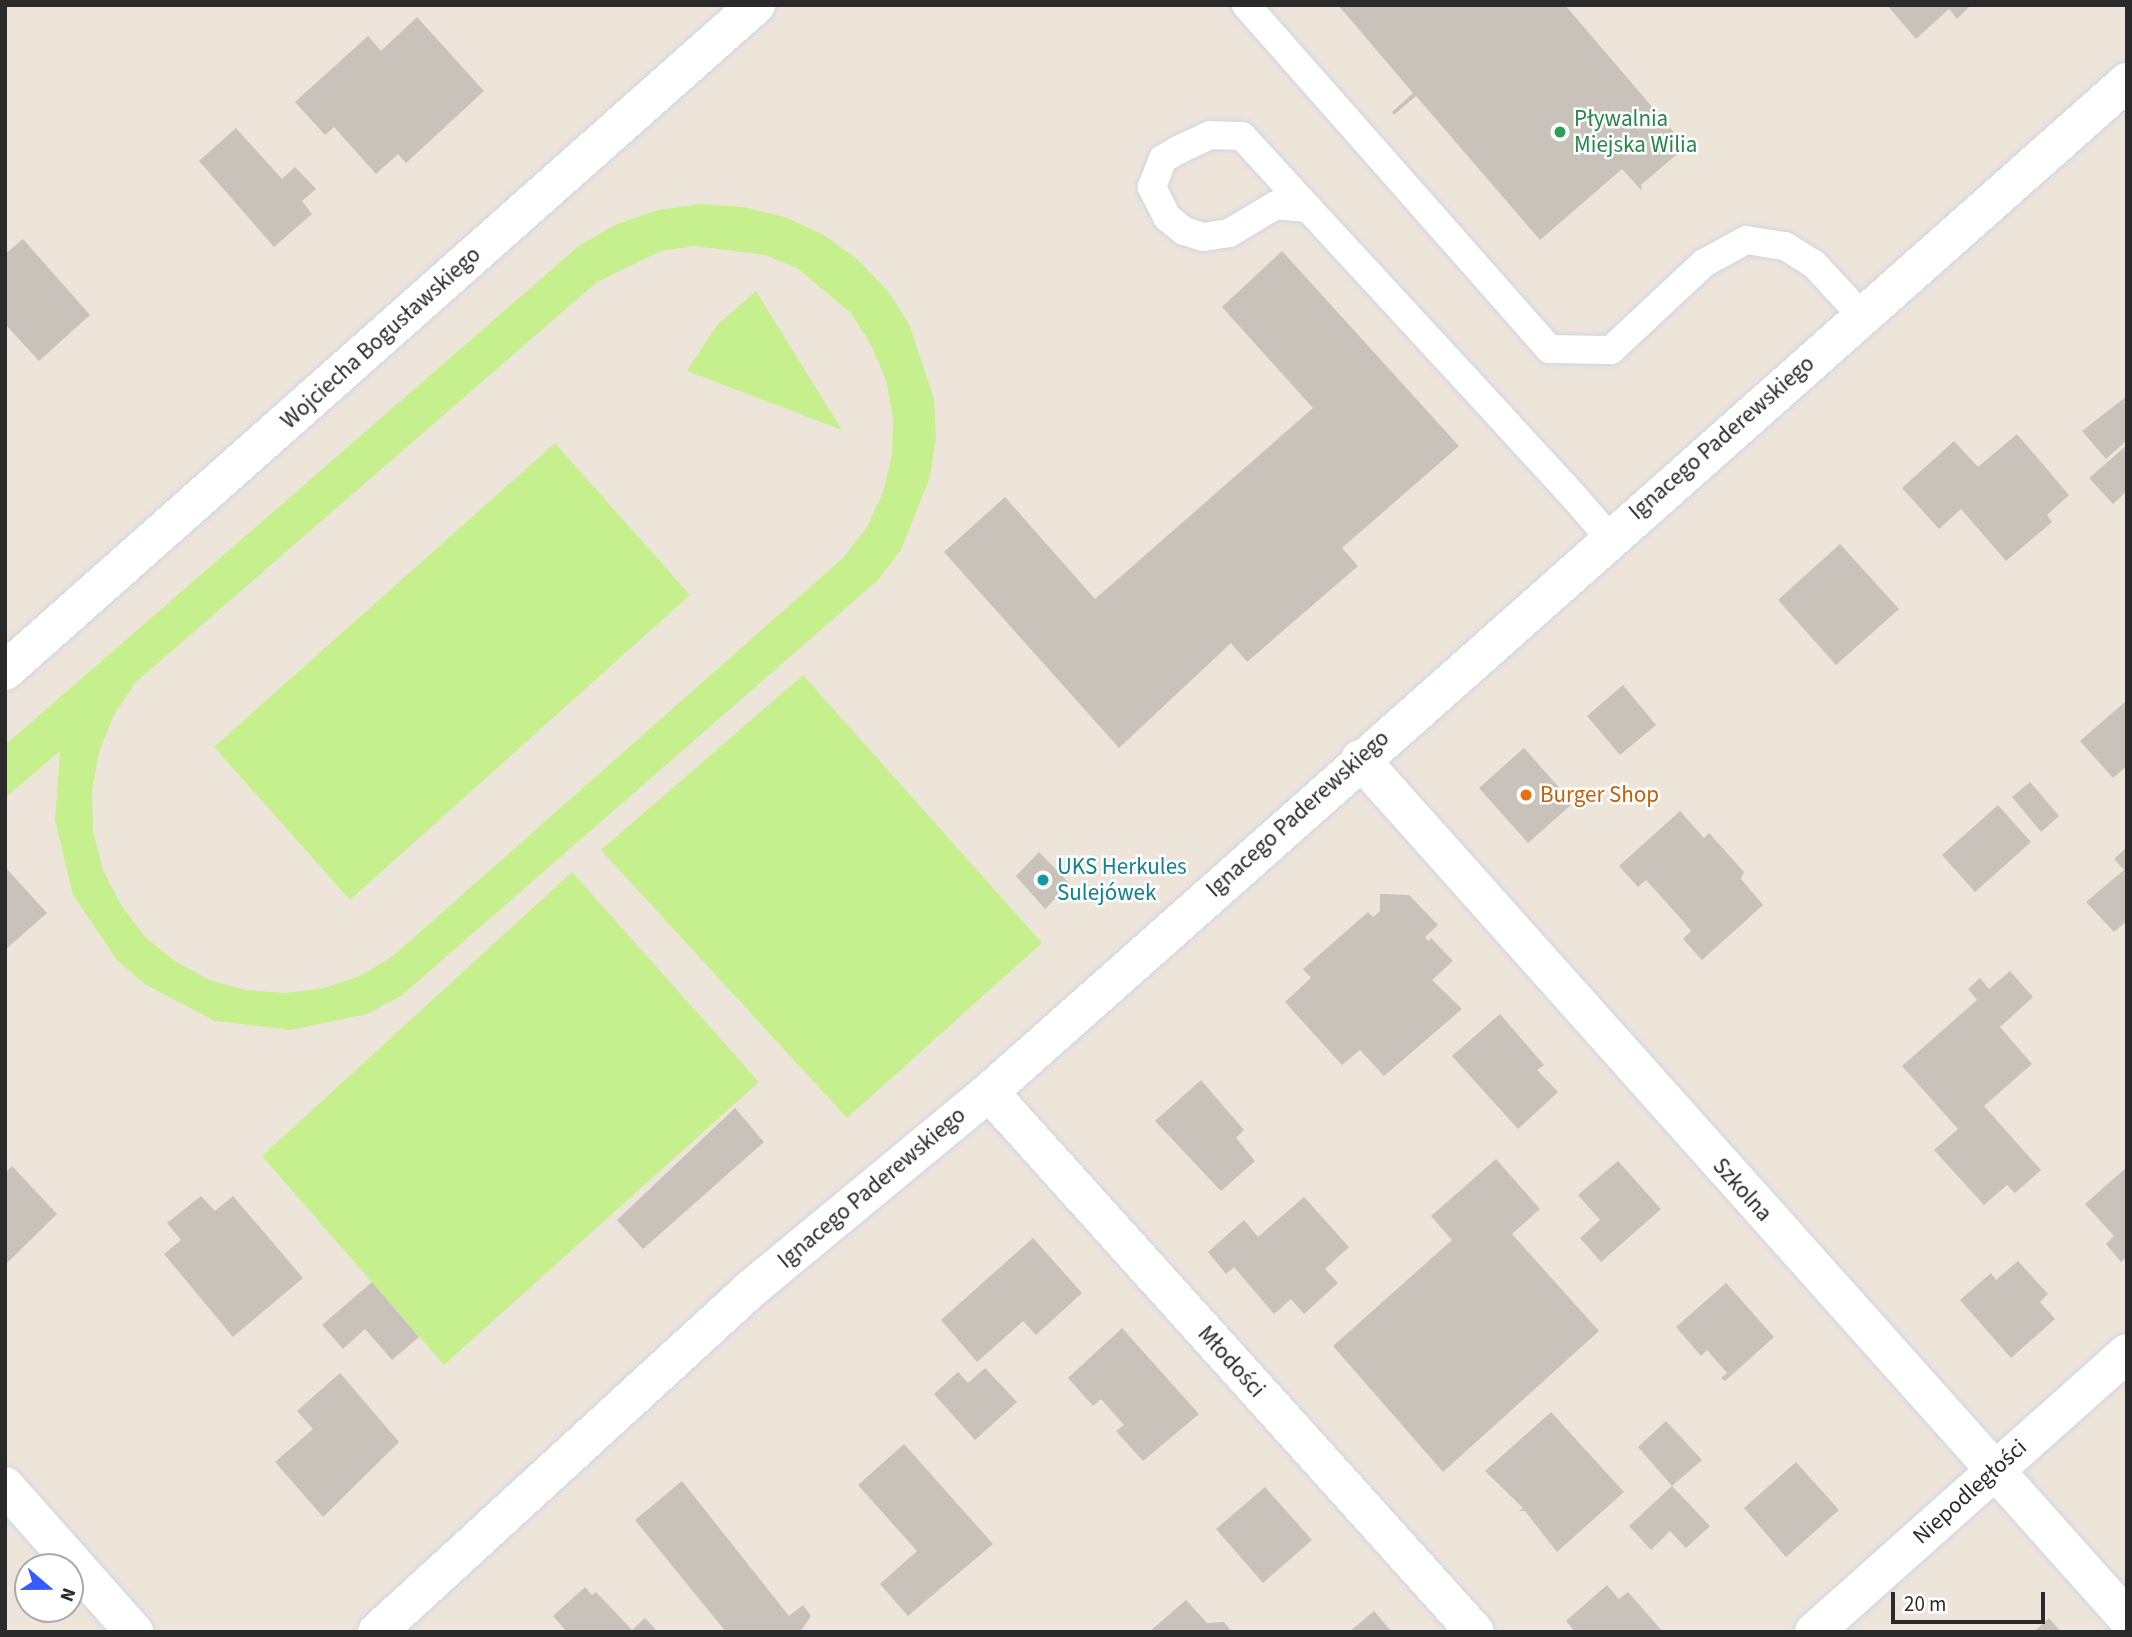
<!DOCTYPE html>
<meta charset="utf-8">
<style>
body{margin:0}
#map{position:relative;width:2132px;height:1637px;overflow:hidden;background:#ede5da;font-family:"Source Sans 3",sans-serif}
div>[style]{position:absolute}
.pitch>*{inset:0;background:#c6f08d}
.building>*{inset:0;background:#c8c2ba}
.roads{filter:drop-shadow(0 0 2px #d0d3e4) drop-shadow(0 0 2px #d0d3e4)}
.service>*{height:28px;margin:-14px;padding:0 14px;transform-origin:14px;border-radius:14px;background:#fff}
.minor>*{height:38px;margin:-19px;padding:0 19px;transform-origin:19px;border-radius:19px;background:#fff}
.dots>*{width:19px;height:19px;translate:-50% -50%;box-sizing:border-box;border:4px solid #fff;border-radius:50%}
span{translate:-50% -50%;white-space:nowrap;text-align:center;line-height:1.15;-webkit-text-stroke:5px #fff;paint-order:stroke}
.leisure-label{font-size:23px;color:#27864d}
.left{translate:0 -50%;text-align:left}
.street-label{font-size:23px;color:#2a2a2a}
.food-label{font-size:23px;color:#c56008}
.culture-label{font-size:23px;color:#0d838f}
.frame{position:absolute;inset:0;border:7px solid #2a2a2a;pointer-events:none}
.north{position:absolute;left:14px;top:1553px;width:70px;height:70px;box-sizing:border-box;background:#fff;border:2px solid #aaa;border-radius:50%;rotate:110deg;font-size:19px;font-weight:700;line-height:28px;text-align:center;color:#2a2a2a}
.north::after{content:'';display:block;margin:auto;width:24px;height:32px;background:#355bff;clip-path:polygon(50% 0,100% 100%,50% 72%,0 100%)}
.scale{position:absolute;left:1891px;top:1592px;width:154px;height:32px;box-sizing:border-box;border:4px solid #2a2a2a;border-top:0;padding-left:9px;font-size:21px;line-height:24px;white-space:nowrap;color:#2a2a2a;-webkit-text-stroke:5px #fff;paint-order:stroke}
</style>
<div id="map">
<div class="pitch">
<div style="clip-path:polygon(evenodd,701px 204px,743px 207px,785px 217px,824px 235px,858px 260px,888px 291px,909px 324px,934px 399px,936px 438px,930px 477px,901px 550px,877px 581px,401px 996px,367px 1014px,291px 1030px,215px 1021px,146px 985px,117px 960px,73px 895px,55px 820px,60px 751px,5px 798px,5px 745px,580px 245px,617px 224px,658px 210px,701px 204px,695px 246px,765px 255px,797px 268px,851px 313px,871px 345px,886px 380px,893px 418px,892px 455px,883px 492px,867px 527px,844px 557px,393px 956px,360px 976px,324px 988px,285px 993px,246px 990px,209px 980px,175px 961px,145px 937px,121px 905px,103px 870px,93px 831px,92px 791px,99px 752px,114px 715px,136px 682px,597px 282px,661px 251px,695px 246px)"></div>
<div style="clip-path:polygon(756px 291px,842px 430px,687px 371px,717px 325px)"></div>
<div style="clip-path:polygon(555px 443px,690px 595px,350px 900px,214px 747px)"></div>
<div style="clip-path:polygon(803px 675px,1042px 943px,847px 1118px,601px 850px)"></div>
<div style="clip-path:polygon(572px 872px,759px 1082px,444px 1365px,262px 1156px)"></div>
</div>
<div class="building">
<div style="clip-path:polygon(1338px 5px,1565px 5px,1689px 150px,1686px 153px,1683px 149px,1641px 185px,1642px 191px,1622px 169px,1540px 240px,1416px 96px,1394px 115px,1392px 112px,1413px 93px)"></div>
<div style="clip-path:polygon(1887px 5px,1971px 5px,1957px 19px,1949px 9px,1916px 39px)"></div>
<div style="clip-path:polygon(417px 17px,484px 91px,406px 163px,398px 154px,376px 174px,334px 127px,325px 135px,295px 102px,368px 36px,381px 51px)"></div>
<div style="clip-path:polygon(236px 128px,282px 179px,295px 167px,316px 189px,302px 201px,312px 214px,274px 247px,199px 161px)"></div>
<div style="clip-path:polygon(23px 239px,90px 315px,39px 361px,5px 324px,5px 254px)"></div>
<div style="clip-path:polygon(1282px 251px,1459px 446px,1342px 548px,1358px 566px,1247px 662px,1231px 643px,1119px 748px,944px 552px,1005px 497px,1095px 599px,1313px 408px,1222px 307px)"></div>
<div style="clip-path:polygon(2127px 396px,2127px 440px,2106px 459px,2082px 431px)"></div>
<div style="clip-path:polygon(2017px 434px,2069px 495px,2047px 515px,2052px 522px,2006px 561px,1961px 509px,1939px 529px,1902px 488px,1954px 441px,1978px 467px)"></div>
<div style="clip-path:polygon(2127px 445px,2127px 491px,2113px 504px,2089px 478px)"></div>
<div style="clip-path:polygon(1840px 544px,1899px 609px,1836px 665px,1778px 600px)"></div>
<div style="clip-path:polygon(1623px 685px,1656px 725px,1620px 755px,1587px 716px)"></div>
<div style="clip-path:polygon(2127px 700px,2127px 766px,2113px 778px,2080px 741px)"></div>
<div style="clip-path:polygon(1524px 748px,1573px 803px,1528px 843px,1479px 788px)"></div>
<div style="clip-path:polygon(2030px 782px,2059px 816px,2041px 832px,2012px 797px)"></div>
<div style="clip-path:polygon(1998px 805px,2031px 842px,1975px 892px,1942px 855px)"></div>
<div style="clip-path:polygon(1680px 811px,1704px 838px,1709px 833px,1744px 872px,1741px 879px,1763px 905px,1702px 960px,1683px 939px,1691px 931px,1683px 921px,1646px 880px,1638px 887px,1619px 866px)"></div>
<div style="clip-path:polygon(2127px 847px,2127px 921px,2114px 932px,2086px 902px,2124px 870px,2114px 859px)"></div>
<div style="clip-path:polygon(1039px 852px,1070px 884px,1045px 909px,1016px 876px)"></div>
<div style="clip-path:polygon(5px 867px,47px 913px,5px 950px)"></div>
<div style="clip-path:polygon(1380px 894px,1409px 895px,1438px 925px,1425px 937px,1428px 941px,1431px 938px,1453px 961px,1432px 980px,1462px 1009px,1384px 1076px,1360px 1050px,1342px 1065px,1285px 1002px,1311px 978px,1303px 969px,1368px 912px,1373px 917px,1380px 911px)"></div>
<div style="clip-path:polygon(2010px 971px,2033px 997px,2000px 1027px,2032px 1064px,1984px 1106px,2041px 1170px,2015px 1193px,2007px 1185px,1984px 1205px,1934px 1150px,1958px 1129px,1902px 1066px,1977px 1000px,1968px 989px,1980px 978px,1989px 989px)"></div>
<div style="clip-path:polygon(1500px 1014px,1544px 1065px,1537px 1070px,1558px 1092px,1518px 1129px,1452px 1056px)"></div>
<div style="clip-path:polygon(1201px 1080px,1244px 1130px,1236px 1138px,1255px 1161px,1221px 1191px,1155px 1121px)"></div>
<div style="clip-path:polygon(735px 1108px,764px 1142px,643px 1249px,617px 1220px)"></div>
<div style="clip-path:polygon(1496px 1159px,1540px 1209px,1512px 1234px,1599px 1331px,1443px 1472px,1333px 1346px,1452px 1240px,1431px 1216px)"></div>
<div style="clip-path:polygon(1618px 1161px,1661px 1209px,1601px 1262px,1580px 1238px,1600px 1220px,1578px 1195px)"></div>
<div style="clip-path:polygon(12px 1166px,57px 1214px,5px 1265px,5px 1173px)"></div>
<div style="clip-path:polygon(2127px 1167px,2127px 1257px,2121px 1262px,2106px 1244px,2114px 1236px,2085px 1204px)"></div>
<div style="clip-path:polygon(201px 1196px,215px 1211px,233px 1196px,303px 1278px,233px 1337px,164px 1254px,181px 1240px,167px 1223px)"></div>
<div style="clip-path:polygon(1304px 1197px,1349px 1247px,1325px 1269px,1338px 1283px,1304px 1314px,1291px 1299px,1274px 1314px,1234px 1267px,1226px 1274px,1208px 1252px,1244px 1220px,1258px 1237px)"></div>
<div style="clip-path:polygon(1033px 1238px,1082px 1293px,1036px 1335px,1023px 1321px,977px 1362px,941px 1320px)"></div>
<div style="clip-path:polygon(2018px 1261px,2048px 1294px,2040px 1302px,2055px 1319px,2011px 1358px,1960px 1300px,1991px 1273px,1996px 1280px)"></div>
<div style="clip-path:polygon(372px 1282px,419px 1337px,392px 1360px,365px 1329px,343px 1349px,322px 1325px)"></div>
<div style="clip-path:polygon(1726px 1283px,1774px 1337px,1725px 1381px,1721px 1378px,1727px 1373px,1707px 1350px,1701px 1356px,1676px 1327px)"></div>
<div style="clip-path:polygon(1122px 1328px,1199px 1414px,1143px 1461px,1116px 1431px,1124px 1425px,1101px 1399px,1093px 1406px,1068px 1378px)"></div>
<div style="clip-path:polygon(985px 1368px,1017px 1402px,975px 1440px,934px 1394px,958px 1372px,968px 1383px)"></div>
<div style="clip-path:polygon(340px 1373px,399px 1442px,323px 1517px,275px 1462px,313px 1429px,297px 1411px)"></div>
<div style="clip-path:polygon(1551px 1412px,1624px 1492px,1557px 1552px,1525px 1511px,1519px 1511px,1523px 1508px,1485px 1471px)"></div>
<div style="clip-path:polygon(1666px 1421px,1702px 1460px,1672px 1486px,1638px 1447px)"></div>
<div style="clip-path:polygon(904px 1444px,993px 1544px,908px 1616px,880px 1584px,917px 1551px,858px 1485px)"></div>
<div style="clip-path:polygon(1796px 1462px,1839px 1510px,1786px 1557px,1744px 1508px)"></div>
<div style="clip-path:polygon(682px 1481px,789px 1616px,803px 1605px,811px 1616px,800px 1632px,726px 1632px,635px 1520px)"></div>
<div style="clip-path:polygon(1672px 1486px,1710px 1526px,1686px 1548px,1670px 1531px,1651px 1550px,1629px 1526px)"></div>
<div style="clip-path:polygon(1265px 1487px,1312px 1540px,1263px 1583px,1216px 1529px)"></div>
<div style="clip-path:polygon(1607px 1585px,1619px 1599px,1628px 1592px,1663px 1632px,1575px 1632px,1566px 1621px)"></div>
<div style="clip-path:polygon(585px 1587px,592px 1595px,596px 1592px,632px 1630px,645px 1618px,658px 1632px,567px 1632px,553px 1616px)"></div>
<div style="clip-path:polygon(1186px 1600px,1207px 1623px,1224px 1622px,1232px 1632px,1149px 1632px)"></div>
<div style="clip-path:polygon(1374px 1611px,1392px 1632px,1349px 1632px)"></div>
<div style="clip-path:polygon(2049px 1618px,2061px 1632px,2034px 1632px)"></div>
</div>
<div class="roads">
<div class="service">
<div style="left:1246px;top:5px;width:458px;rotate:48.6deg"></div>
<div style="left:1549px;top:349px;width:62px;rotate:0.9deg"></div>
<div style="left:1611px;top:350px;width:127px;rotate:-43.1deg"></div>
<div style="left:1704px;top:263px;width:48px;rotate:-28.7deg"></div>
<div style="left:1746px;top:240px;width:39px;rotate:9deg"></div>
<div style="left:1785px;top:246px;width:34px;rotate:32deg"></div>
<div style="left:1814px;top:264px;width:69px;rotate:47.3deg"></div>
<div style="left:1308px;top:208px;width:32px;rotate:-175deg"></div>
<div style="left:1276px;top:205px;width:55px;rotate:149.2deg"></div>
<div style="left:1229px;top:233px;width:26px;rotate:171deg"></div>
<div style="left:1203px;top:237px;width:20px;rotate:-162deg"></div>
<div style="left:1184px;top:231px;width:22px;rotate:-141deg"></div>
<div style="left:1167px;top:217px;width:34px;rotate:-117deg"></div>
<div style="left:1152px;top:187px;width:30px;rotate:-69deg"></div>
<div style="left:1163px;top:159px;width:17px;rotate:-31deg"></div>
<div style="left:1178px;top:150px;width:35px;rotate:-25deg"></div>
<div style="left:1210px;top:135px;width:32px;rotate:2deg"></div>
<div style="left:1242px;top:136px;width:98px;rotate:47.5deg"></div>
<div style="left:1308px;top:208px;width:295px;rotate:47.3deg"></div>
<div style="left:1508px;top:425px;width:83px;rotate:47.4deg"></div>
<div style="left:1564px;top:486px;width:16px;rotate:47deg"></div>
<div style="left:1575px;top:498px;width:52px;rotate:48.9deg"></div>
</div>
<div class="minor">
<div style="left:5px;top:671px;width:1004px;rotate:-41.57deg"></div>
<div style="left:1360px;top:759px;width:1152px;rotate:48.24deg"></div>
<div style="left:989px;top:1092px;width:726px;rotate:48.01deg"></div>
<div style="left:5px;top:1486px;width:195px;rotate:48.5deg"></div>
<div style="left:377px;top:1632px;width:509px;rotate:-42.53deg"></div>
<div style="left:752px;top:1288px;width:308px;rotate:-39.6deg"></div>
<div style="left:989px;top:1092px;width:1522px;rotate:-41.59deg"></div>
<div style="left:1814px;top:1632px;width:419px;rotate:-41.7deg"></div>
</div>
</div>
<div class="dots">
<div style="left:1560px;top:132px;background:#2e9e5b"></div>
<div style="left:1526px;top:795px;background:#e8710a"></div>
<div style="left:1043px;top:880px;background:#0f9aa8"></div>
</div>
<div class="leisure-label">
<span class="left" style="left:1574px;top:132px">Pływalnia<br>Miejska Wilia</span>
</div>
<div class="street-label">
<span style="left:381px;top:338px;rotate:-42deg">Wojciecha Bogusławskiego</span>
<span style="left:1722px;top:438px;rotate:-41deg">Ignacego Paderewskiego</span>
<span style="left:1298px;top:814px;rotate:-42deg">Ignacego Paderewskiego</span>
<span style="left:872px;top:1188px;rotate:-40deg">Ignacego Paderewskiego</span>
<span style="left:1742px;top:1190px;rotate:48deg">Szkolna</span>
<span style="left:1231px;top:1362px;rotate:48deg">Młodości</span>
<span style="left:1970px;top:1492px;rotate:-42deg">Niepodległości</span>
</div>
<div class="food-label">
<span class="left" style="left:1540px;top:795px">Burger Shop</span>
</div>
<div class="culture-label">
<span class="left" style="left:1057px;top:880px">UKS Herkules<br>Sulejówek</span>
</div>
<div class="frame"></div>
<div class="north">N</div>
<div class="scale">20 m</div>
</div>
